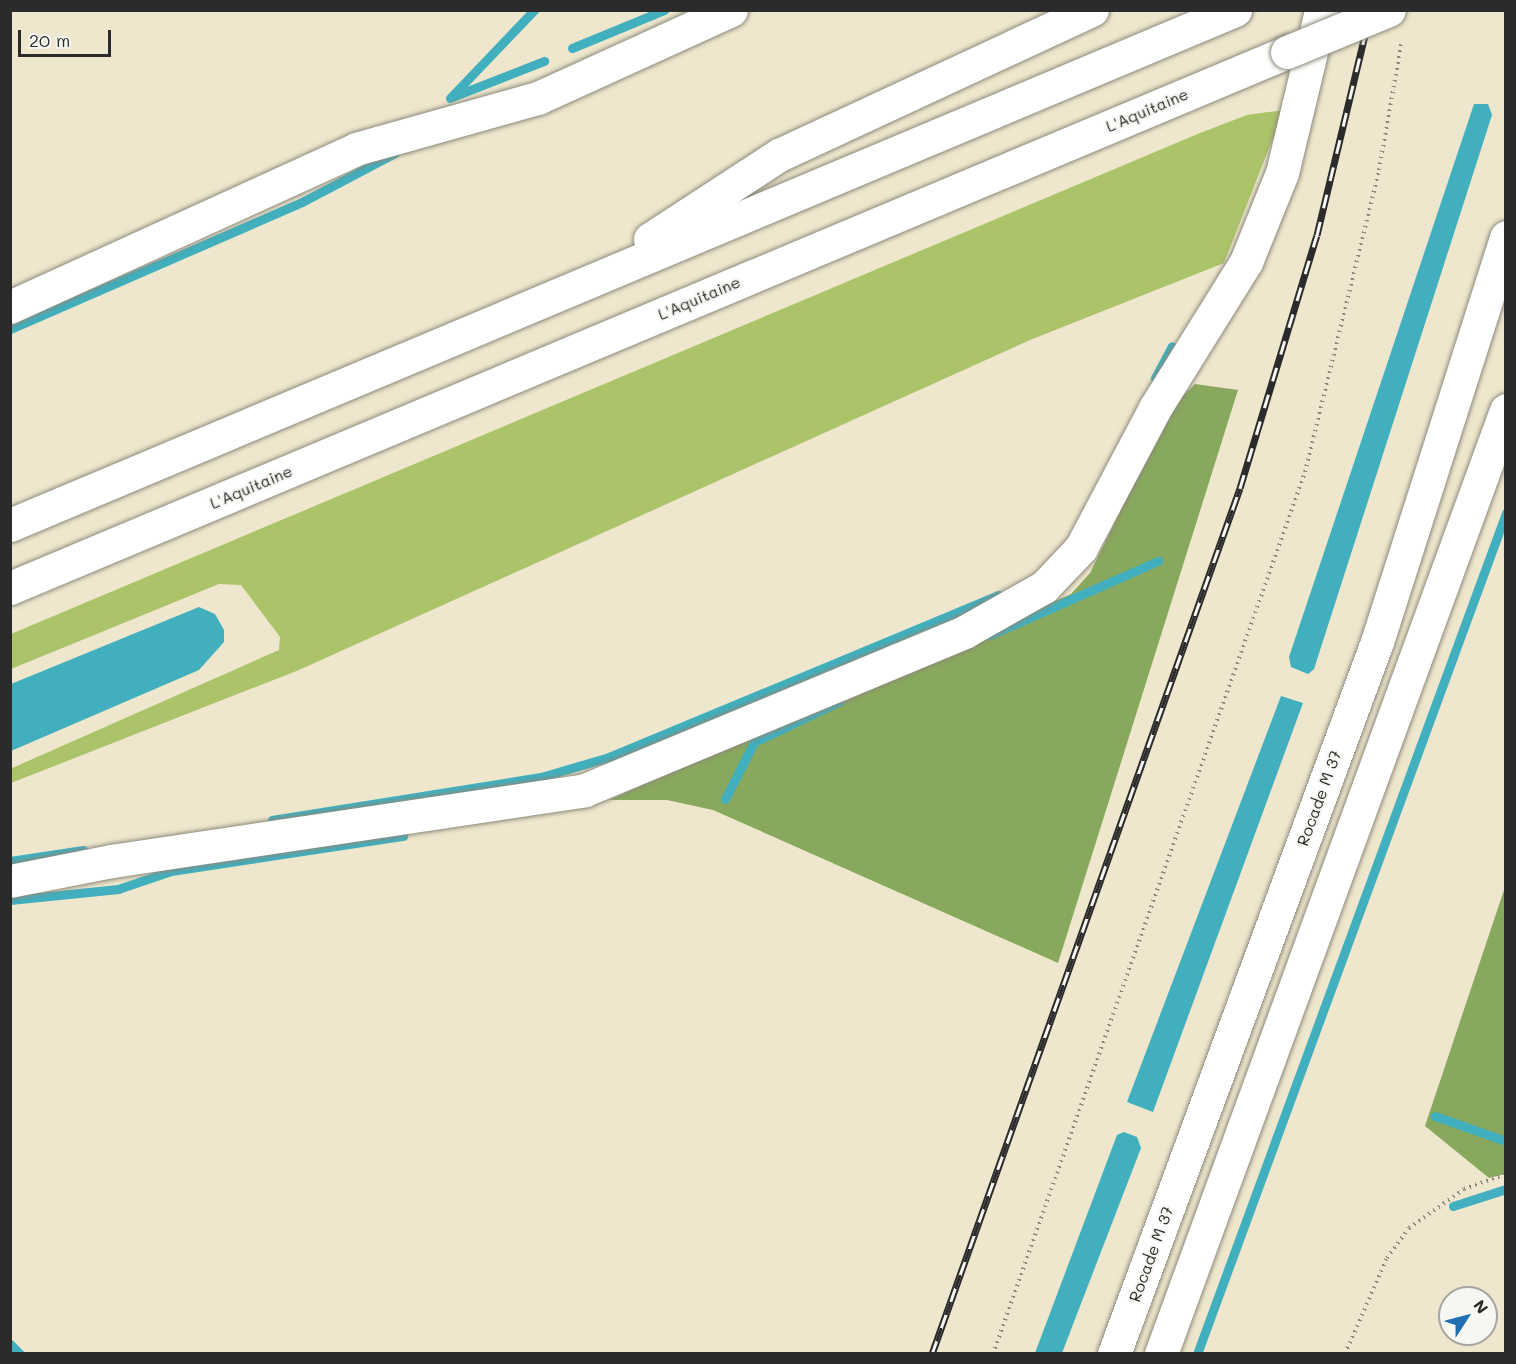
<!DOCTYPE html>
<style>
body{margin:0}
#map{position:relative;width:1516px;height:1364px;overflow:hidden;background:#eee7cd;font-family:Mali,sans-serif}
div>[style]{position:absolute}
.green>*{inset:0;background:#abc369}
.forest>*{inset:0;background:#88a95d}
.water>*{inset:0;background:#41afbd}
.stream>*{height:9px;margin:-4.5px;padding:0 4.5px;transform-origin:4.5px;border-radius:4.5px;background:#41afbd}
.path>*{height:4px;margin-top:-2px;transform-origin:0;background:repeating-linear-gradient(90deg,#8c897c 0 1.5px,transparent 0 6px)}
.roads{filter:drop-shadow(0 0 2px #8c897c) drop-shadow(0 0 2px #8c897c)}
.street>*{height:33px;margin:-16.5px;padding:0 16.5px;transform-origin:16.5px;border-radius:16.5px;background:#fff}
.highway>*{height:33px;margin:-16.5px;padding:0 16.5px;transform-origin:16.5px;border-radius:16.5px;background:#fff}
.rail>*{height:7px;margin-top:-3.5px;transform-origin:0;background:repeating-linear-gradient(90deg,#f6f6f2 0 14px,#2b2b2b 0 28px);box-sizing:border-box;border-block:2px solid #2b2b2b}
.bridges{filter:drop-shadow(0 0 2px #8c897c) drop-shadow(0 0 2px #8c897c)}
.highway-bridge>*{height:33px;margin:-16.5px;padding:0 16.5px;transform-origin:16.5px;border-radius:16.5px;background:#fff}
span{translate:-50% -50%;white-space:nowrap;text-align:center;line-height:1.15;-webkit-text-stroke:4.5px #f6f6f2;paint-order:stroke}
.street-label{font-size:16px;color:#2b2b2b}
.frame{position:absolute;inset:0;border:12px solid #2b2b2b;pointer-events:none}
.north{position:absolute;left:1438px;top:1286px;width:60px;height:60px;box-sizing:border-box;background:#f6f6f2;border:2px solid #a5a5a2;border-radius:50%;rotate:54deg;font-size:16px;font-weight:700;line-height:24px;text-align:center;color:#2b2b2b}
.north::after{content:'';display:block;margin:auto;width:21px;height:27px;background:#1f6fb2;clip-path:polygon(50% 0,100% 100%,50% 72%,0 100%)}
.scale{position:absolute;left:18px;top:30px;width:93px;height:27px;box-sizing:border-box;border:3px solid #2b2b2b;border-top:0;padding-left:8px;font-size:18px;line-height:21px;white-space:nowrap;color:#2b2b2b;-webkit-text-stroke:4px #f6f6f2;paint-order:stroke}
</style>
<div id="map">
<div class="green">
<div style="clip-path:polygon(1284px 110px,1224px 263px,1030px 340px,299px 670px,11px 783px,10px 769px,279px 650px,280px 637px,241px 585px,219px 584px,11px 669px,11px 634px,1200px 133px,1247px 115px)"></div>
</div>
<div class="forest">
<div style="clip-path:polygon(1195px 384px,1238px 390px,1058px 963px,713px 810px,667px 800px,609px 800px,1071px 594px,1090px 573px,1172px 406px)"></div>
<div style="clip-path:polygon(1505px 887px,1505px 1174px,1489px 1178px,1425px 1126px)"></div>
</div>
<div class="water">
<div style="clip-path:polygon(1474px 104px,1488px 104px,1492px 115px,1314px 669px,1308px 674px,1291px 667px,1289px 657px)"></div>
<div style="clip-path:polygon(199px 607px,215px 614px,224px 630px,224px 642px,199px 670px,11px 751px,11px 684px)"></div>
<div style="clip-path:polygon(1281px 696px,1303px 703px,1153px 1112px,1127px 1102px)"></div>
<div style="clip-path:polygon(1124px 1132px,1137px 1137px,1141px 1148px,1062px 1353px,1035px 1353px,1117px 1135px)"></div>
</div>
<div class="stream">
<div style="left:572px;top:48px;width:100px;rotate:-22.4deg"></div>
<div style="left:452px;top:97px;width:99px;rotate:-21.4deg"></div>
<div style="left:450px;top:98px;width:122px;rotate:-46.3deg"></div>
<div style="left:10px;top:329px;width:318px;rotate:-23.5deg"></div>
<div style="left:302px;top:202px;width:105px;rotate:-27.8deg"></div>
<div style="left:1155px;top:378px;width:36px;rotate:-62deg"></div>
<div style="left:990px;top:635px;width:184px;rotate:-23.8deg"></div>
<div style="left:725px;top:799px;width:64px;rotate:-63deg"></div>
<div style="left:754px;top:742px;width:95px;rotate:-25.5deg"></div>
<div style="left:272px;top:820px;width:272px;rotate:-9.1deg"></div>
<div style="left:541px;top:777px;width:71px;rotate:-16.4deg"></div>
<div style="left:609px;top:757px;width:422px;rotate:-22.6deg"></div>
<div style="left:10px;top:861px;width:74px;rotate:-8.6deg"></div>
<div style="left:10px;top:900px;width:109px;rotate:-5.8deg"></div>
<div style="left:118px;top:889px;width:56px;rotate:-18.8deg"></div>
<div style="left:171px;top:871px;width:235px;rotate:-8.6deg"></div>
<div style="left:1435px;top:1116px;width:75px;rotate:19.4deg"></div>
<div style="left:1453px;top:1206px;width:56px;rotate:-17.8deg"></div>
<div style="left:10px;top:1344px;width:14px;rotate:45deg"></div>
<div style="left:1197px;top:1354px;width:896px;rotate:-69.83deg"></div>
</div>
<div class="path">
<div style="left:993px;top:1354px;width:936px;rotate:-70.52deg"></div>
<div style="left:1305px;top:472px;width:311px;rotate:-76.2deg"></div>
<div style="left:1379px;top:170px;width:132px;rotate:-80deg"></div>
<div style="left:1345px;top:1354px;width:105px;rotate:-66.4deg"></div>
<div style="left:1387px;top:1258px;width:37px;rotate:-54deg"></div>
<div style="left:1409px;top:1228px;width:67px;rotate:-35.3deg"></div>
<div style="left:1464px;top:1189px;width:45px;rotate:-19.7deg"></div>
</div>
<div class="roads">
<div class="street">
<div style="left:10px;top:307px;width:380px;rotate:-24.5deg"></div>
<div style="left:356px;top:149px;width:189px;rotate:-15.7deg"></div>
<div style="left:538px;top:98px;width:212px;rotate:-24.5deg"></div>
<div style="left:10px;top:881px;width:104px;rotate:-11.1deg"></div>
<div style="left:112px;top:861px;width:478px;rotate:-8.5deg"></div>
<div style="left:585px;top:790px;width:411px;rotate:-22.6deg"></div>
<div style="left:964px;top:632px;width:92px;rotate:-29.4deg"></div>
<div style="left:1044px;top:587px;width:54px;rotate:-46.5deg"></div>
<div style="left:1081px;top:548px;width:158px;rotate:-62.1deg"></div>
<div style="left:1155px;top:408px;width:172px;rotate:-58.1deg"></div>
<div style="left:1246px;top:262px;width:96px;rotate:-68deg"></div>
<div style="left:1282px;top:173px;width:168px;rotate:-76.5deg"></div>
</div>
<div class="highway">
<div style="left:650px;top:239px;width:154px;rotate:-33.1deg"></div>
<div style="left:779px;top:155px;width:345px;rotate:-24.9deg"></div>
<div style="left:10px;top:525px;width:1329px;rotate:-22.8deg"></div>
<div style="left:10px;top:588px;width:1385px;rotate:-22.77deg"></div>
<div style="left:1114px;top:1354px;width:759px;rotate:-69.73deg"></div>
<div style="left:1377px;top:642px;width:425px;rotate:-72.3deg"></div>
<div style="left:1161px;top:1354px;width:1005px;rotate:-69.92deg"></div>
</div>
</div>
<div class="rail">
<div style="left:932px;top:1354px;width:919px;rotate:-70.42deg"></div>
<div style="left:1240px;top:488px;width:264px;rotate:-73.1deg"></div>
<div style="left:1317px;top:235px;width:231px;rotate:-76.5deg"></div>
</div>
<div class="bridges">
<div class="highway-bridge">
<div style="left:1287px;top:52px;width:110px;rotate:-22.4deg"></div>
</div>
</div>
<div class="street-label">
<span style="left:1147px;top:110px;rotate:-23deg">L'Aquitaine</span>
<span style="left:699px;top:298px;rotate:-23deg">L'Aquitaine</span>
<span style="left:251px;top:487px;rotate:-23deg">L'Aquitaine</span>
<span style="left:1319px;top:798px;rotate:-70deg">Rocade M 37</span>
<span style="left:1151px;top:1254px;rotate:-70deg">Rocade M 37</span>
</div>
<div class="frame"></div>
<div class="north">N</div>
<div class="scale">20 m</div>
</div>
